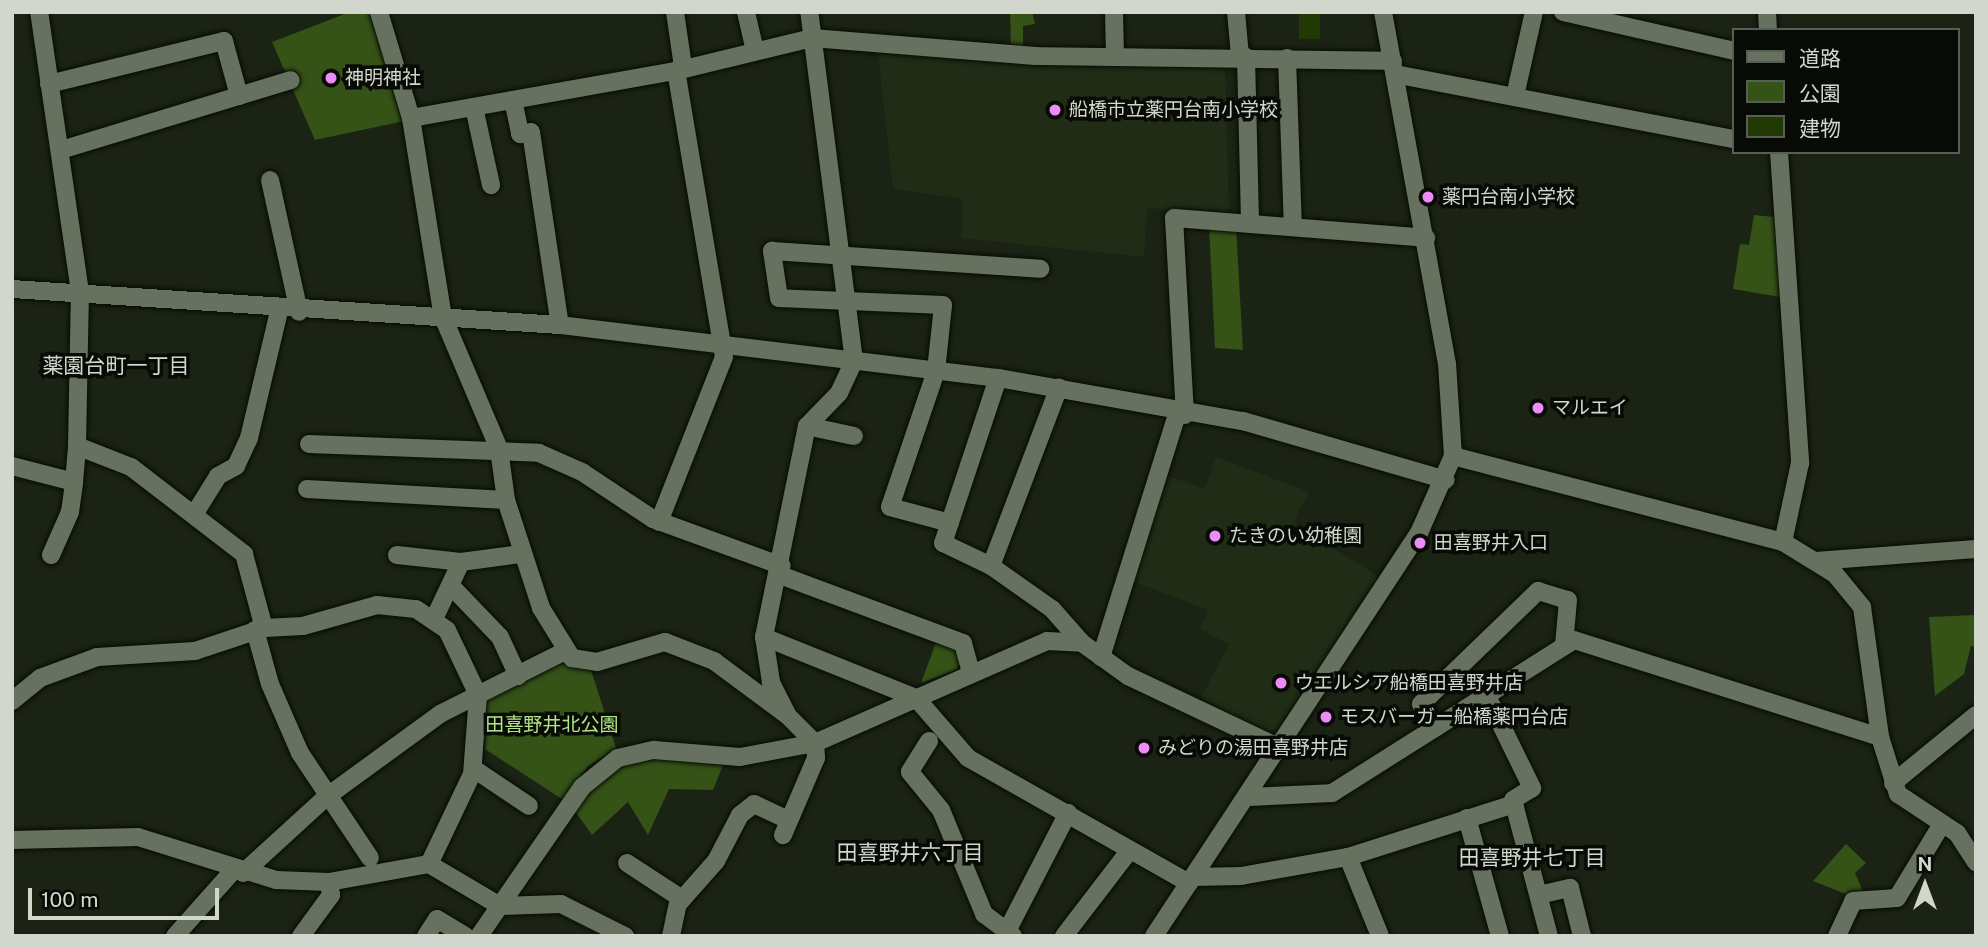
<!DOCTYPE html>
<meta charset="utf-8">
<style>
body{margin:0}
#map{position:relative;width:1988px;height:948px;overflow:hidden;background:#1b2314;font-family:"Public Sans","Noto Sans JP",sans-serif}
div>[style]{position:absolute}
.built>*{inset:0;background:#202c16}
.green>*{inset:0;background:#355217}
.building>*{inset:0;background:#213903}
.roads{filter:drop-shadow(0 0 2px #060c02) drop-shadow(0 0 2px #060c02)}
.minor>*{height:18px;margin:-9px;padding:0 9px;transform-origin:9px;border-radius:9px;background:#67715f}
.dots>*{width:19px;height:19px;translate:-50% -50%;box-sizing:border-box;border:4px solid #080b05;border-radius:50%}
span{translate:-50% -50%;white-space:nowrap;text-align:center;line-height:1.15;-webkit-text-stroke:7px #080b05;paint-order:stroke}
.poi-label{font-size:19px;color:#d1d7cd}
.left{translate:0 -50%;text-align:left}
.park-label{font-size:19px;color:#b1e485}
.neighbourhood-label{font-size:21px;color:#d1d7cd}
.frame{position:absolute;inset:0;border:14px solid #d1d7cd;pointer-events:none}
.legend{position:absolute;left:1732px;top:28px;width:228px;height:126px;box-sizing:border-box;background:#080b05;border:2px solid #585d55;margin:0;padding:9px 12px;list-style:none;font-size:21px;color:#d1d7cd}
.legend li{display:flex;align-items:center;gap:14px;height:35px}
.legend b{width:35px;border:2px solid #585d55}
.north{position:absolute;left:1890px;top:850px;width:70px;height:70px;-webkit-text-stroke:5px #080b05;paint-order:stroke;rotate:0deg;font-size:19px;font-weight:700;line-height:28px;text-align:center;color:#d1d7cd}
.north::after{content:'';display:block;margin:auto;width:24px;height:32px;background:#d1d7cd;clip-path:polygon(50% 0,100% 100%,50% 72%,0 100%)}
.scale{position:absolute;left:28px;top:888px;width:191px;height:32px;box-sizing:border-box;border:4px solid #d1d7cd;border-top:0;padding-left:9px;font-size:21px;line-height:24px;white-space:nowrap;color:#d1d7cd;-webkit-text-stroke:5px #080b05;paint-order:stroke}
</style>
<div id="map">
<div class="built">
<div style="clip-path:polygon(877px 45px,1225px 61px,1229px 215px,1147px 208px,1144px 257px,961px 238px,963px 199px,893px 189px)"></div>
<div style="clip-path:polygon(1216px 457px,1309px 492px,1293px 523px,1379px 577px,1281px 728px,1263px 732px,1201px 698px,1229px 644px,1200px 629px,1208px 610px,1130px 580px,1162px 474px,1205px 489px)"></div>
</div>
<div class="green">
<div style="clip-path:polygon(350px 12px,375px 12px,409px 120px,315px 140px,272px 42px)"></div>
<div style="clip-path:polygon(1010px 12px,1032px 12px,1035px 24px,1023px 26px,1023px 47px,1011px 44px)"></div>
<div style="clip-path:polygon(1754px 215px,1774px 217px,1780px 297px,1733px 289px,1740px 244px,1749px 245px)"></div>
<div style="clip-path:polygon(1209px 224px,1236px 226px,1243px 350px,1215px 348px)"></div>
<div style="clip-path:polygon(1976px 615px,1976px 647px,1971px 646px,1964px 674px,1935px 696px,1929px 617px)"></div>
<div style="clip-path:polygon(937px 640px,960px 650px,958px 669px,921px 683px)"></div>
<div style="clip-path:polygon(567px 658px,591px 670px,616px 748px,588px 766px,562px 799px,485px 749px,487px 696px)"></div>
<div style="clip-path:polygon(653px 758px,723px 765px,713px 790px,669px 789px,648px 835px,628px 802px,592px 835px,575px 811px,598px 781px,620px 766px)"></div>
<div style="clip-path:polygon(1846px 844px,1866px 863px,1855px 873px,1864px 894px,1848px 895px,1813px 881px)"></div>
</div>
<div class="building">
<div style="clip-path:polygon(1299px 12px,1320px 12px,1320px 39px,1299px 39px)"></div>
</div>
<div class="roads">
<div class="minor">
<div style="left:379px;top:12px;width:111px;rotate:73.2deg"></div>
<div style="left:411px;top:118px;width:202px;rotate:80.9deg"></div>
<div style="left:443px;top:317px;width:143px;rotate:67deg"></div>
<div style="left:499px;top:449px;width:51px;rotate:82.2deg"></div>
<div style="left:506px;top:500px;width:114px;rotate:72deg"></div>
<div style="left:541px;top:608px;width:59px;rotate:58.2deg"></div>
<div style="left:572px;top:658px;width:25px;rotate:9deg"></div>
<div style="left:597px;top:662px;width:71px;rotate:-16.4deg"></div>
<div style="left:665px;top:642px;width:53px;rotate:21.2deg"></div>
<div style="left:714px;top:661px;width:92px;rotate:36.6deg"></div>
<div style="left:788px;top:716px;width:38px;rotate:45deg"></div>
<div style="left:815px;top:743px;width:15px;rotate:86deg"></div>
<div style="left:816px;top:758px;width:84px;rotate:113.2deg"></div>
<div style="left:675px;top:12px;width:56px;rotate:81.7deg"></div>
<div style="left:746px;top:12px;width:40px;rotate:77deg"></div>
<div style="left:1114px;top:12px;width:43px;rotate:88.7deg"></div>
<div style="left:1236px;top:12px;width:44px;rotate:84.8deg"></div>
<div style="left:1563px;top:12px;width:175px;rotate:12.8deg"></div>
<div style="left:1767px;top:12px;width:18px;rotate:87deg"></div>
<div style="left:1246px;top:57px;width:167px;rotate:88.6deg"></div>
<div style="left:1287px;top:58px;width:168px;rotate:88deg"></div>
<div style="left:1395px;top:74px;width:345px;rotate:10.9deg"></div>
<div style="left:49px;top:84px;width:180px;rotate:-13.8deg"></div>
<div style="left:224px;top:41px;width:57px;rotate:74.7deg"></div>
<div style="left:1515px;top:96px;width:86px;rotate:-77.3deg"></div>
<div style="left:513px;top:100px;width:35px;rotate:78deg"></div>
<div style="left:520px;top:134px;width:11px;rotate:-10deg"></div>
<div style="left:531px;top:132px;width:195px;rotate:81.5deg"></div>
<div style="left:474px;top:107px;width:80px;rotate:77.7deg"></div>
<div style="left:411px;top:118px;width:269px;rotate:-10.1deg"></div>
<div style="left:676px;top:71px;width:140px;rotate:-13.6deg"></div>
<div style="left:812px;top:38px;width:224px;rotate:4.6deg"></div>
<div style="left:1035px;top:56px;width:358px;rotate:0.8deg"></div>
<div style="left:61px;top:150px;width:240px;rotate:-16.9deg"></div>
<div style="left:1779px;top:152px;width:312px;rotate:86.1deg"></div>
<div style="left:1800px;top:463px;width:81px;rotate:102.1deg"></div>
<div style="left:270px;top:180px;width:135px;rotate:77.6deg"></div>
<div style="left:12px;top:289px;width:549px;rotate:3.76deg"></div>
<div style="left:560px;top:325px;width:441px;rotate:6.9deg"></div>
<div style="left:998px;top:378px;width:249px;rotate:10deg"></div>
<div style="left:1243px;top:421px;width:211px;rotate:16.2deg"></div>
<div style="left:998px;top:378px;width:174px;rotate:108.4deg"></div>
<div style="left:943px;top:543px;width:53px;rotate:25.6deg"></div>
<div style="left:991px;top:566px;width:75px;rotate:35.2deg"></div>
<div style="left:1052px;top:609px;width:45px;rotate:48.6deg"></div>
<div style="left:1185px;top:415px;width:197px;rotate:-93.2deg"></div>
<div style="left:1174px;top:218px;width:253px;rotate:4.5deg"></div>
<div style="left:807px;top:426px;width:48px;rotate:12deg"></div>
<div style="left:309px;top:444px;width:230px;rotate:2.2deg"></div>
<div style="left:539px;top:453px;width:47px;rotate:23.8deg"></div>
<div style="left:582px;top:472px;width:85px;rotate:33.5deg"></div>
<div style="left:653px;top:519px;width:137px;rotate:20deg"></div>
<div style="left:77px;top:446px;width:58px;rotate:21.3deg"></div>
<div style="left:131px;top:467px;width:143px;rotate:37.6deg"></div>
<div style="left:244px;top:554px;width:77px;rotate:74.9deg"></div>
<div style="left:1453px;top:456px;width:341px;rotate:14.6deg"></div>
<div style="left:1783px;top:542px;width:61px;rotate:31.6deg"></div>
<div style="left:1835px;top:574px;width:43px;rotate:50.7deg"></div>
<div style="left:1862px;top:607px;width:131px;rotate:82.1deg"></div>
<div style="left:1880px;top:737px;width:60px;rotate:72.5deg"></div>
<div style="left:1898px;top:794px;width:71px;rotate:33.5deg"></div>
<div style="left:1957px;top:833px;width:35px;rotate:57deg"></div>
<div style="left:12px;top:466px;width:64px;rotate:14.5deg"></div>
<div style="left:74px;top:482px;width:36px;rotate:-85deg"></div>
<div style="left:77px;top:446px;width:154px;rotate:-88.9deg"></div>
<div style="left:80px;top:292px;width:283px;rotate:-98.3deg"></div>
<div style="left:307px;top:489px;width:199px;rotate:3.2deg"></div>
<div style="left:195px;top:513px;width:44px;rotate:-58.1deg"></div>
<div style="left:218px;top:476px;width:21px;rotate:-29deg"></div>
<div style="left:236px;top:466px;width:31px;rotate:-65deg"></div>
<div style="left:249px;top:438px;width:130px;rotate:-76.7deg"></div>
<div style="left:659px;top:522px;width:177px;rotate:-68.5deg"></div>
<div style="left:724px;top:357px;width:290px;rotate:-99.5deg"></div>
<div style="left:950px;top:523px;width:62px;rotate:-165.1deg"></div>
<div style="left:890px;top:507px;width:144px;rotate:-71.3deg"></div>
<div style="left:936px;top:371px;width:66px;rotate:-83.9deg"></div>
<div style="left:943px;top:305px;width:164px;rotate:-177.6deg"></div>
<div style="left:779px;top:298px;width:48px;rotate:-98.5deg"></div>
<div style="left:772px;top:251px;width:269px;rotate:3.8deg"></div>
<div style="left:51px;top:555px;width:47px;rotate:-66.2deg"></div>
<div style="left:70px;top:512px;width:30px;rotate:-82deg"></div>
<div style="left:397px;top:555px;width:64px;rotate:6.2deg"></div>
<div style="left:1816px;top:561px;width:160px;rotate:-4.3deg"></div>
<div style="left:991px;top:566px;width:191px;rotate:-69.2deg"></div>
<div style="left:780px;top:575px;width:195px;rotate:20.4deg"></div>
<div style="left:963px;top:643px;width:31px;rotate:75deg"></div>
<div style="left:452px;top:587px;width:69px;rotate:46.2deg"></div>
<div style="left:500px;top:637px;width:43px;rotate:65.2deg"></div>
<div style="left:434px;top:619px;width:63px;rotate:-64.7deg"></div>
<div style="left:461px;top:562px;width:61px;rotate:-7.6deg"></div>
<div style="left:255px;top:630px;width:56px;rotate:74.5deg"></div>
<div style="left:270px;top:684px;width:75px;rotate:66.5deg"></div>
<div style="left:300px;top:753px;width:126px;rotate:56.3deg"></div>
<div style="left:764px;top:637px;width:164px;rotate:21.9deg"></div>
<div style="left:916px;top:698px;width:79px;rotate:49.1deg"></div>
<div style="left:968px;top:758px;width:254px;rotate:29.5deg"></div>
<div style="left:1101px;top:657px;width:257px;rotate:-72.6deg"></div>
<div style="left:1486px;top:694px;width:105px;rotate:63.9deg"></div>
<div style="left:1532px;top:788px;width:22px;rotate:148deg"></div>
<div style="left:1513px;top:800px;width:141px;rotate:75.2deg"></div>
<div style="left:12px;top:701px;width:36px;rotate:-39deg"></div>
<div style="left:40px;top:678px;width:61px;rotate:-20.2deg"></div>
<div style="left:97px;top:657px;width:98px;rotate:-3.5deg"></div>
<div style="left:195px;top:651px;width:73px;rotate:-18.4deg"></div>
<div style="left:264px;top:628px;width:39px;rotate:-3deg"></div>
<div style="left:303px;top:626px;width:77px;rotate:-15.8deg"></div>
<div style="left:377px;top:605px;width:39px;rotate:6deg"></div>
<div style="left:416px;top:609px;width:37px;rotate:34deg"></div>
<div style="left:447px;top:630px;width:72px;rotate:64.5deg"></div>
<div style="left:478px;top:695px;width:79px;rotate:94.3deg"></div>
<div style="left:472px;top:774px;width:100px;rotate:115.5deg"></div>
<div style="left:787px;top:714px;width:36px;rotate:-117deg"></div>
<div style="left:771px;top:682px;width:46px;rotate:-98.8deg"></div>
<div style="left:764px;top:637px;width:215px;rotate:-78.5deg"></div>
<div style="left:807px;top:426px;width:46px;rotate:-45.9deg"></div>
<div style="left:839px;top:393px;width:35px;rotate:-65deg"></div>
<div style="left:854px;top:361px;width:352px;rotate:-97.3deg"></div>
<div style="left:1437px;top:727px;width:28px;rotate:-125deg"></div>
<div style="left:1421px;top:704px;width:163px;rotate:-44deg"></div>
<div style="left:1538px;top:591px;width:31px;rotate:17deg"></div>
<div style="left:1568px;top:600px;width:46px;rotate:95deg"></div>
<div style="left:929px;top:741px;width:36px;rotate:122deg"></div>
<div style="left:910px;top:772px;width:49px;rotate:50.8deg"></div>
<div style="left:941px;top:810px;width:113px;rotate:67.5deg"></div>
<div style="left:984px;top:914px;width:36px;rotate:37deg"></div>
<div style="left:474px;top:769px;width:66px;rotate:33.9deg"></div>
<div style="left:1893px;top:783px;width:107px;rotate:-39.3deg"></div>
<div style="left:1248px;top:797px;width:84px;rotate:-2.7deg"></div>
<div style="left:1332px;top:793px;width:286px;rotate:-32.3deg"></div>
<div style="left:1574px;top:640px;width:321px;rotate:17.6deg"></div>
<div style="left:1467px;top:818px;width:123px;rotate:74.4deg"></div>
<div style="left:12px;top:840px;width:126px;rotate:-1.4deg"></div>
<div style="left:138px;top:837px;width:145px;rotate:17.3deg"></div>
<div style="left:276px;top:880px;width:53px;rotate:2.2deg"></div>
<div style="left:329px;top:882px;width:102px;rotate:-10.2deg"></div>
<div style="left:429px;top:864px;width:82px;rotate:30.6deg"></div>
<div style="left:500px;top:906px;width:61px;rotate:-1.9deg"></div>
<div style="left:561px;top:904px;width:72px;rotate:26.6deg"></div>
<div style="left:1348px;top:857px;width:85px;rotate:67.9deg"></div>
<div style="left:627px;top:863px;width:66px;rotate:33.2deg"></div>
<div style="left:243px;top:873px;width:111px;rotate:-42.4deg"></div>
<div style="left:325px;top:798px;width:142px;rotate:-36.1deg"></div>
<div style="left:440px;top:714px;width:140px;rotate:-26.7deg"></div>
<div style="left:1193px;top:877px;width:48px;rotate:-1.2deg"></div>
<div style="left:1241px;top:876px;width:109px;rotate:-10.1deg"></div>
<div style="left:1348px;top:857px;width:174px;rotate:-17.7deg"></div>
<div style="left:1539px;top:895px;width:32px;rotate:-13deg"></div>
<div style="left:1570px;top:888px;width:49px;rotate:76deg"></div>
<div style="left:1007px;top:931px;width:133px;rotate:-62.7deg"></div>
<div style="left:175px;top:936px;width:87px;rotate:-48.3deg"></div>
<div style="left:301px;top:936px;width:51px;rotate:-53.8deg"></div>
<div style="left:331px;top:895px;width:13px;rotate:-99deg"></div>
<div style="left:426px;top:936px;width:20px;rotate:-57deg"></div>
<div style="left:437px;top:919px;width:33px;rotate:31deg"></div>
<div style="left:479px;top:936px;width:181px;rotate:-55.3deg"></div>
<div style="left:582px;top:787px;width:46px;rotate:-38.9deg"></div>
<div style="left:618px;top:758px;width:37px;rotate:-13deg"></div>
<div style="left:654px;top:750px;width:86px;rotate:4.7deg"></div>
<div style="left:740px;top:757px;width:76px;rotate:-10.6deg"></div>
<div style="left:815px;top:743px;width:253px;rotate:-23.7deg"></div>
<div style="left:1047px;top:641px;width:35px;rotate:3deg"></div>
<div style="left:1082px;top:643px;width:57px;rotate:35.7deg"></div>
<div style="left:1128px;top:676px;width:168px;rotate:25.3deg"></div>
<div style="left:671px;top:936px;width:33px;rotate:-78deg"></div>
<div style="left:678px;top:904px;width:57px;rotate:-48.5deg"></div>
<div style="left:716px;top:861px;width:52px;rotate:-62.4deg"></div>
<div style="left:740px;top:815px;width:18px;rotate:-38deg"></div>
<div style="left:754px;top:804px;width:38px;rotate:25deg"></div>
<div style="left:1064px;top:936px;width:108px;rotate:-52.5deg"></div>
<div style="left:1154px;top:936px;width:482px;rotate:-56.7deg"></div>
<div style="left:1419px;top:533px;width:84px;rotate:-66.2deg"></div>
<div style="left:1453px;top:456px;width:92px;rotate:-93.7deg"></div>
<div style="left:1447px;top:364px;width:358px;rotate:-100.3deg"></div>
<div style="left:1837px;top:936px;width:38px;rotate:-65deg"></div>
<div style="left:1853px;top:901px;width:44px;rotate:-3.9deg"></div>
<div style="left:1897px;top:898px;width:87px;rotate:-58.7deg"></div>
</div>
</div>
<div class="dots">
<div style="left:331px;top:78px;background:#ed8cf9"></div>
<div style="left:1055px;top:110px;background:#ed8cf9"></div>
<div style="left:1428px;top:197px;background:#ed8cf9"></div>
<div style="left:1538px;top:408px;background:#ed8cf9"></div>
<div style="left:1215px;top:536px;background:#ed8cf9"></div>
<div style="left:1420px;top:543px;background:#ed8cf9"></div>
<div style="left:1281px;top:683px;background:#ed8cf9"></div>
<div style="left:1326px;top:717px;background:#ed8cf9"></div>
<div style="left:1144px;top:748px;background:#ed8cf9"></div>
</div>
<div class="poi-label">
<span class="left" style="left:345px;top:78px">神明神社</span>
<span class="left" style="left:1069px;top:110px">船橋市立薬円台南小学校</span>
<span class="left" style="left:1442px;top:197px">薬円台南小学校</span>
<span class="left" style="left:1552px;top:408px">マルエイ</span>
<span class="left" style="left:1229px;top:536px">たきのい幼稚園</span>
<span class="left" style="left:1434px;top:543px">田喜野井入口</span>
<span class="left" style="left:1295px;top:683px">ウエルシア船橋田喜野井店</span>
<span class="left" style="left:1340px;top:717px">モスバーガー船橋薬円台店</span>
<span class="left" style="left:1158px;top:748px">みどりの湯田喜野井店</span>
</div>
<div class="park-label">
<span style="left:552px;top:725px">田喜野井北公園</span>
</div>
<div class="neighbourhood-label">
<span style="left:116px;top:366px">薬園台町一丁目</span>
<span style="left:910px;top:853px">田喜野井六丁目</span>
<span style="left:1532px;top:858px">田喜野井七丁目</span>
</div>
<div class="frame"></div>
<ul class="legend">
<li><b style="height:9px;background:#67715f"></b>道路</li>
<li><b style="height:19px;background:#355217"></b>公園</li>
<li><b style="height:19px;background:#213903"></b>建物</li>
</ul>
<div class="north">N</div>
<div class="scale">100 m</div>
</div>
